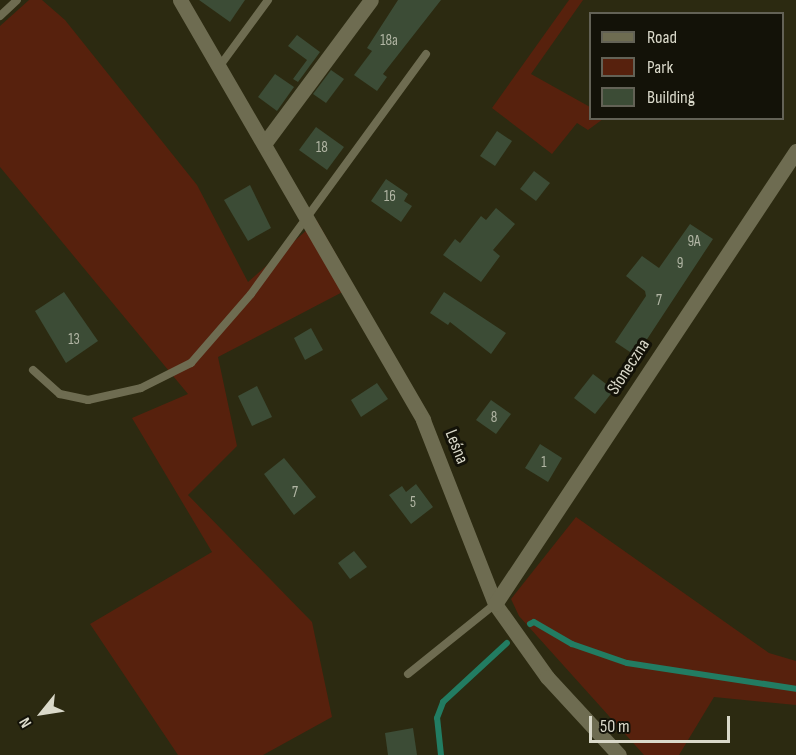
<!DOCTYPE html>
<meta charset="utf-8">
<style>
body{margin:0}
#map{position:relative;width:796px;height:755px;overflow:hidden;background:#2c2a11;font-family:"Sofia Sans Condensed",sans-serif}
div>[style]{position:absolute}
.green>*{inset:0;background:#57210d}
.stream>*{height:6px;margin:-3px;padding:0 3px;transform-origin:3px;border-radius:3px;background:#227c62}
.building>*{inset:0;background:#3c4c36}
.service>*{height:8px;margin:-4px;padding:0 4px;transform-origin:4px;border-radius:4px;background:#6e6c51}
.minor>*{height:15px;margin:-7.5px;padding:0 7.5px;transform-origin:7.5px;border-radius:7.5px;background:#6e6c51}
span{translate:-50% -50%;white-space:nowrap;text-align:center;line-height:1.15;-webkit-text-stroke:6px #131208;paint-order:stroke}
.number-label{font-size:15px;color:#b2b6a5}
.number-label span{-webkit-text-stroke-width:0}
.street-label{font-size:18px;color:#dad9ca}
.legend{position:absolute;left:589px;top:12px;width:195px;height:108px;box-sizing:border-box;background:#131208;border:2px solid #636256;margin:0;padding:8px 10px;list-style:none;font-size:18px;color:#dad9ca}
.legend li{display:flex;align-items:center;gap:12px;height:30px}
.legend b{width:30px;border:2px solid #636256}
.north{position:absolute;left:12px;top:683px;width:60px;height:60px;-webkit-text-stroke:4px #131208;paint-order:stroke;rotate:240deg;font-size:16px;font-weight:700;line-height:24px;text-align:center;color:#dad9ca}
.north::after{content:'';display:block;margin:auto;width:21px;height:27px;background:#dad9ca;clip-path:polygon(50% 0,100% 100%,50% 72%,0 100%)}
.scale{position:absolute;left:589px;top:716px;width:141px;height:27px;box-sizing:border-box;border:3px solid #dad9ca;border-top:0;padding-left:8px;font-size:18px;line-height:21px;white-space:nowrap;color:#dad9ca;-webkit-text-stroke:4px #131208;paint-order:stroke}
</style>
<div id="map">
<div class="green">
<div style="clip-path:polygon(29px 0,42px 0,65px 20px,197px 185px,248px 282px,317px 221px,354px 286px,218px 357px,237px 446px,188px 495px,312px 622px,332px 717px,263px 755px,178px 755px,90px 624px,212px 552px,132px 418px,188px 394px,0 167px,0 26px)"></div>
<div style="clip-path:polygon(569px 0,583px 0,531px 74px,590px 107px,590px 118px,603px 119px,588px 130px,577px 123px,552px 154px,492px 108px)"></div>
<div style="clip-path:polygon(576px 517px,769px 653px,796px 661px,796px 705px,714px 697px,679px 755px,644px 755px,519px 616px,511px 599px)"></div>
</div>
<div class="stream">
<div style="left:530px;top:624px;width:4px;rotate:-27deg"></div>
<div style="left:534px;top:622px;width:44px;rotate:30.1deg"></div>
<div style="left:572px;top:644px;width:58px;rotate:19.1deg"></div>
<div style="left:627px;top:663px;width:171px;rotate:8.7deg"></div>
<div style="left:441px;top:755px;width:37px;rotate:-96deg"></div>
<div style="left:437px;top:718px;width:17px;rotate:-69deg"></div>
<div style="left:443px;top:702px;width:87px;rotate:-42.7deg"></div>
</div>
<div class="building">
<div style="clip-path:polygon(199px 0,245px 0,230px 22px)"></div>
<div style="clip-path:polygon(398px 0,441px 0,383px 74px,387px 77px,377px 91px,354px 75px,372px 51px,367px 48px)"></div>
<div style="clip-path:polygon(297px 35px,320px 52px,298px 82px,293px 79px,307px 60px,288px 46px)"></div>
<div style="clip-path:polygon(331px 70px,344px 79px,326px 103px,313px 94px)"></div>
<div style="clip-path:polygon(275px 74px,294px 87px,277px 111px,258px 97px)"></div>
<div style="clip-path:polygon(316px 127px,344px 147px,327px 170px,299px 150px)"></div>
<div style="clip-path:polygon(497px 131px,512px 141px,495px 166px,480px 156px)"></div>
<div style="clip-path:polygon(534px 171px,550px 183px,536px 201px,520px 189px)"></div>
<div style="clip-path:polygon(386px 179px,408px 194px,404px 201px,412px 206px,401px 222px,371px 201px)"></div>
<div style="clip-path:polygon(250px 185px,271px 228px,248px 241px,224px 200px)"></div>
<div style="clip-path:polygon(496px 208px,515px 224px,493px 250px,500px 256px,481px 282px,443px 255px,455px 239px,460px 243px,481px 216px,486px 220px)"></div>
<div style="clip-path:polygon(690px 224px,713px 239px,636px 356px,615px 342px,646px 296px,645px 291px,626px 276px,642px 256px,659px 268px)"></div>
<div style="clip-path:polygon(64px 292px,98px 341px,66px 363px,35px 311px)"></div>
<div style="clip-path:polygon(444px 292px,506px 333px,491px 354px,450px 322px,448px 325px,430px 313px)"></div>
<div style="clip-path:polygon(311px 328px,323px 350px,305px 360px,294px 338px)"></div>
<div style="clip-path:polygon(593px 374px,614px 390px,595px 414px,574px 398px)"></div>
<div style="clip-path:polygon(377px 383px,388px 399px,361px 417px,351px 400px)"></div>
<div style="clip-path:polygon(257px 386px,272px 417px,252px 426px,238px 396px)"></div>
<div style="clip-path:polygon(491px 400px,511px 414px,496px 434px,476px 420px)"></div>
<div style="clip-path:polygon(540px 444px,562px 458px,548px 482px,525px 468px)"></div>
<div style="clip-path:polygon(284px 458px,316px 497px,294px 515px,264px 474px)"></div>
<div style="clip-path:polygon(416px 484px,433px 507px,411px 524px,389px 495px,402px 486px,406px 492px)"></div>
<div style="clip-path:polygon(354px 551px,367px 567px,350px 579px,338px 563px)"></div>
<div style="clip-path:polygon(413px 728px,417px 755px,388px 755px,385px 733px)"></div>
</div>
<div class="service">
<div style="left:0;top:16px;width:23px;rotate:-43deg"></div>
<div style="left:219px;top:67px;width:83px;rotate:-53.8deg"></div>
<div style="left:33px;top:370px;width:36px;rotate:42deg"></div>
<div style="left:60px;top:394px;width:29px;rotate:12deg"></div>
<div style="left:88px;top:400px;width:54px;rotate:-12.8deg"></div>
<div style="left:141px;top:388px;width:56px;rotate:-26.6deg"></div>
<div style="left:191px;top:363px;width:91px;rotate:-49deg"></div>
<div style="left:251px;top:294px;width:297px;rotate:-53.9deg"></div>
<div style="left:408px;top:674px;width:112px;rotate:-38.8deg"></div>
</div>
<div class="minor">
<div style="left:180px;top:0;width:485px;rotate:59.9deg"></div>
<div style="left:423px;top:420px;width:198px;rotate:68.6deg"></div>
<div style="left:495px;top:604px;width:90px;rotate:54.5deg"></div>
<div style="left:547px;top:677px;width:106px;rotate:47.3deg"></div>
<div style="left:264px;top:144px;width:179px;rotate:-53.4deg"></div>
<div style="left:495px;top:604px;width:544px;rotate:-56.4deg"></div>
</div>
<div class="number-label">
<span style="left:389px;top:41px">18a</span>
<span style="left:322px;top:148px">18</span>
<span style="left:390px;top:197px">16</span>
<span style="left:694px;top:242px">9A</span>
<span style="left:680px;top:264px">9</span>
<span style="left:659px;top:301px">7</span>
<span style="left:74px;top:340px">13</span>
<span style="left:494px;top:418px">8</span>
<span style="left:544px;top:463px">1</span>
<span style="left:295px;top:493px">7</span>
<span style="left:413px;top:503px">5</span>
</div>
<div class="street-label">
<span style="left:629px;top:367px;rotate:-57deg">Słoneczna</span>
<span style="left:456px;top:447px;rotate:68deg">Leśna</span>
</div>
<ul class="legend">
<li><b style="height:8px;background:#6e6c51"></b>Road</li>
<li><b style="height:16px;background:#57210d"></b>Park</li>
<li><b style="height:16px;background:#3c4c36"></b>Building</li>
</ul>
<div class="north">N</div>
<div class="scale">50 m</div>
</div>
